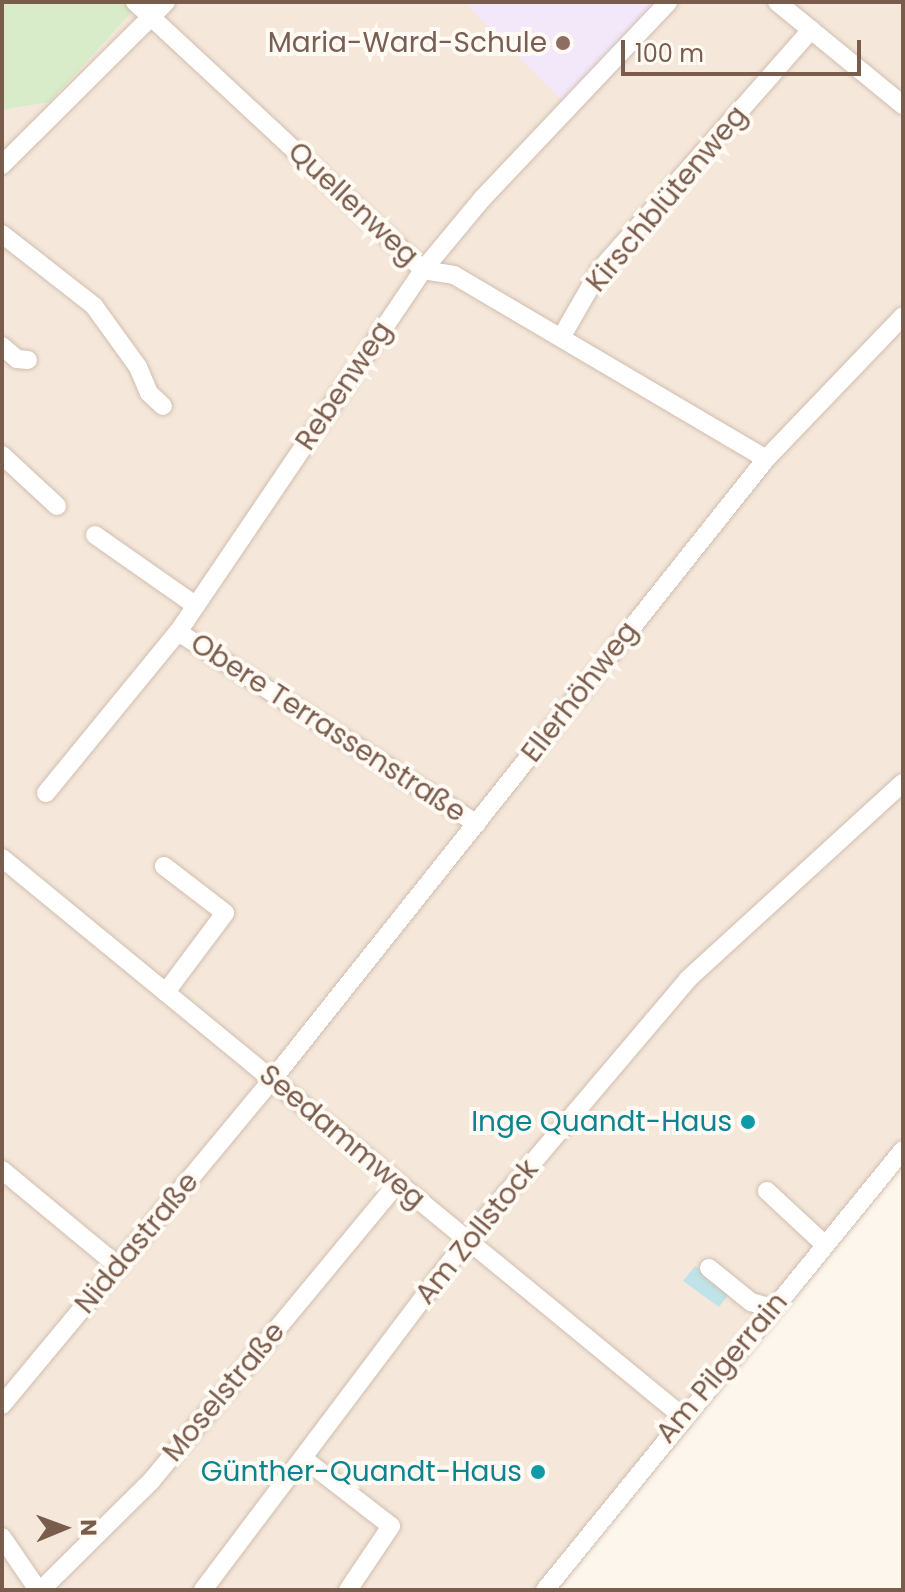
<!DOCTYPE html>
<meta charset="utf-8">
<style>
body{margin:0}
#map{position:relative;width:905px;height:1592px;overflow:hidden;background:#fdf6ec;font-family:Poppins,sans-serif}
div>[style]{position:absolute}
.residential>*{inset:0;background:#f5e8da}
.education>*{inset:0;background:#f3e8fa}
.green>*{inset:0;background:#d8ecc9}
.water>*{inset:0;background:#bfe3e8}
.roads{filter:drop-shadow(0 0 2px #d1beb0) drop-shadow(0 0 2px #d1beb0)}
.minor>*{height:18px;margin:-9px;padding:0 9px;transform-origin:9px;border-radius:9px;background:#fff}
.dots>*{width:22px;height:22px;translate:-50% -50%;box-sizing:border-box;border:4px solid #fffaf3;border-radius:50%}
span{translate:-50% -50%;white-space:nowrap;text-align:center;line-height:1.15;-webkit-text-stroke:8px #fffaf3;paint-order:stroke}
.education-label{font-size:28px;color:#785e54}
.right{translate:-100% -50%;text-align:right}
.street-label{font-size:28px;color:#7a5c4d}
.culture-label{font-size:28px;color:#0d838f}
.frame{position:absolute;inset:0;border:4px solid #7a5c4d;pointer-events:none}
.north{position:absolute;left:24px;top:1488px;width:80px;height:80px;-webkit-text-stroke:6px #fffaf3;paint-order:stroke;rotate:89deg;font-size:22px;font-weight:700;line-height:32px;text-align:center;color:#7a5c4d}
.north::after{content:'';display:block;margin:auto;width:28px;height:36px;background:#7a5c4d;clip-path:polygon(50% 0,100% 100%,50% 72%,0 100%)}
.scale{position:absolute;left:621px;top:40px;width:240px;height:36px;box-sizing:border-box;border:4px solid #7a5c4d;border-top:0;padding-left:10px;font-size:24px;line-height:28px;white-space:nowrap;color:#7a5c4d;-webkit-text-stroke:6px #fffaf3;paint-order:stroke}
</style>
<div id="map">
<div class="residential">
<div style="clip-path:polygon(141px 2px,903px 2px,903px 1150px,545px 1590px,2px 1590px,2px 110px,50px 102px)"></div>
</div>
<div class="education">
<div style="clip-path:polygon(464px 2px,662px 2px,565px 103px)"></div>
</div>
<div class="green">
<div style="clip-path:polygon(2px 2px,141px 2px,50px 102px,2px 110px)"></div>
</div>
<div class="water">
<div style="clip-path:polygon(695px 1266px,730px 1292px,719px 1307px,683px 1281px)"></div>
</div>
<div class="roads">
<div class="minor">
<div style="left:135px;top:2px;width:393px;rotate:42.9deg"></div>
<div style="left:423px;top:270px;width:31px;rotate:9deg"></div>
<div style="left:454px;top:275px;width:362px;rotate:30.5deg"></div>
<div style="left:777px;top:2px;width:163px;rotate:39.3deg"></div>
<div style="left:2px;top:165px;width:231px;rotate:-44.8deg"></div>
<div style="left:2px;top:234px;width:117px;rotate:38deg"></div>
<div style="left:94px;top:306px;width:75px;rotate:54.2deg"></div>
<div style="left:138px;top:367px;width:28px;rotate:67deg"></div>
<div style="left:149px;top:393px;width:19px;rotate:43deg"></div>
<div style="left:562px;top:336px;width:76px;rotate:-60.1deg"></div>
<div style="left:600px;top:270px;width:320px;rotate:-48.7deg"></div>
<div style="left:2px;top:346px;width:20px;rotate:41deg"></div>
<div style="left:17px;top:359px;width:11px;rotate:5deg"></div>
<div style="left:2px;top:455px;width:75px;rotate:42.8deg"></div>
<div style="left:95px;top:535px;width:122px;rotate:35deg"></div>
<div style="left:178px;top:632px;width:355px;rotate:32.7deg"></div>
<div style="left:46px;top:793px;width:208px;rotate:-50.7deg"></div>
<div style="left:178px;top:632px;width:437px;rotate:-55.9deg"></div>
<div style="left:423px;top:270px;width:92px;rotate:-50.3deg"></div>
<div style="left:482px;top:199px;width:271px;rotate:-46.6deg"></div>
<div style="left:2px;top:858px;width:880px;rotate:39.37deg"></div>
<div style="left:164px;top:866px;width:77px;rotate:37.6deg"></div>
<div style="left:225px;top:913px;width:99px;rotate:126.8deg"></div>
<div style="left:2px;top:1170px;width:151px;rotate:39.6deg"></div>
<div style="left:767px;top:1191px;width:78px;rotate:42.9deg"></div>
<div style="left:709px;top:1268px;width:54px;rotate:39deg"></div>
<div style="left:751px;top:1302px;width:22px;rotate:16deg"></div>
<div style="left:2px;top:1405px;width:423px;rotate:-50.3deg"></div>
<div style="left:272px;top:1080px;width:794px;rotate:-51.5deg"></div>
<div style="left:766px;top:459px;width:198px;rotate:-46.2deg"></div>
<div style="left:303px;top:1458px;width:111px;rotate:37.7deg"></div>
<div style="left:391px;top:1526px;width:77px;rotate:123.9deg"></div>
<div style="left:2px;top:1537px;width:64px;rotate:55.8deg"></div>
<div style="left:41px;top:1590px;width:156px;rotate:-44.7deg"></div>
<div style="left:152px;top:1480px;width:384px;rotate:-50.4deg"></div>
<div style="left:203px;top:1590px;width:438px;rotate:-53deg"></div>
<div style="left:467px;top:1240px;width:342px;rotate:-49.7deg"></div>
<div style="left:688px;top:979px;width:291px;rotate:-42.4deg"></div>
<div style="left:545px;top:1590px;width:567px;rotate:-50.87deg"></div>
</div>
</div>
<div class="dots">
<div style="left:563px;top:43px;background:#8d6e63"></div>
<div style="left:748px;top:1122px;background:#0f9aa8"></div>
<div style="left:538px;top:1472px;background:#0f9aa8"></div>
</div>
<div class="education-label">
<span class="right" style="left:547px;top:43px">Maria-Ward-Schule</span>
</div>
<div class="street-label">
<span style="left:667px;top:199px;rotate:-50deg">Kirschblütenweg</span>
<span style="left:353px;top:204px;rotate:43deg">Quellenweg</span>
<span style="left:344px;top:386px;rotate:-56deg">Rebenweg</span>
<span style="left:580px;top:692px;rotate:-52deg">Ellerhöhweg</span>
<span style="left:328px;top:728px;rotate:33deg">Obere Terrassenstraße</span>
<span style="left:342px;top:1137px;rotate:40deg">Seedammweg</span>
<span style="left:477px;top:1232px;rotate:-51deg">Am Zollstock</span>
<span style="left:137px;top:1243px;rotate:-50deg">Niddastraße</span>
<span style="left:722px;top:1368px;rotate:-50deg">Am Pilgerrain</span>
<span style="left:224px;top:1392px;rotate:-50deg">Moselstraße</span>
</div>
<div class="culture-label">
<span class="right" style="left:732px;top:1122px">Inge Quandt-Haus</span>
<span class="right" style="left:522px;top:1472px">Günther-Quandt-Haus</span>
</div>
<div class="frame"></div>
<div class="north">N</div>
<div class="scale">100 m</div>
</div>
